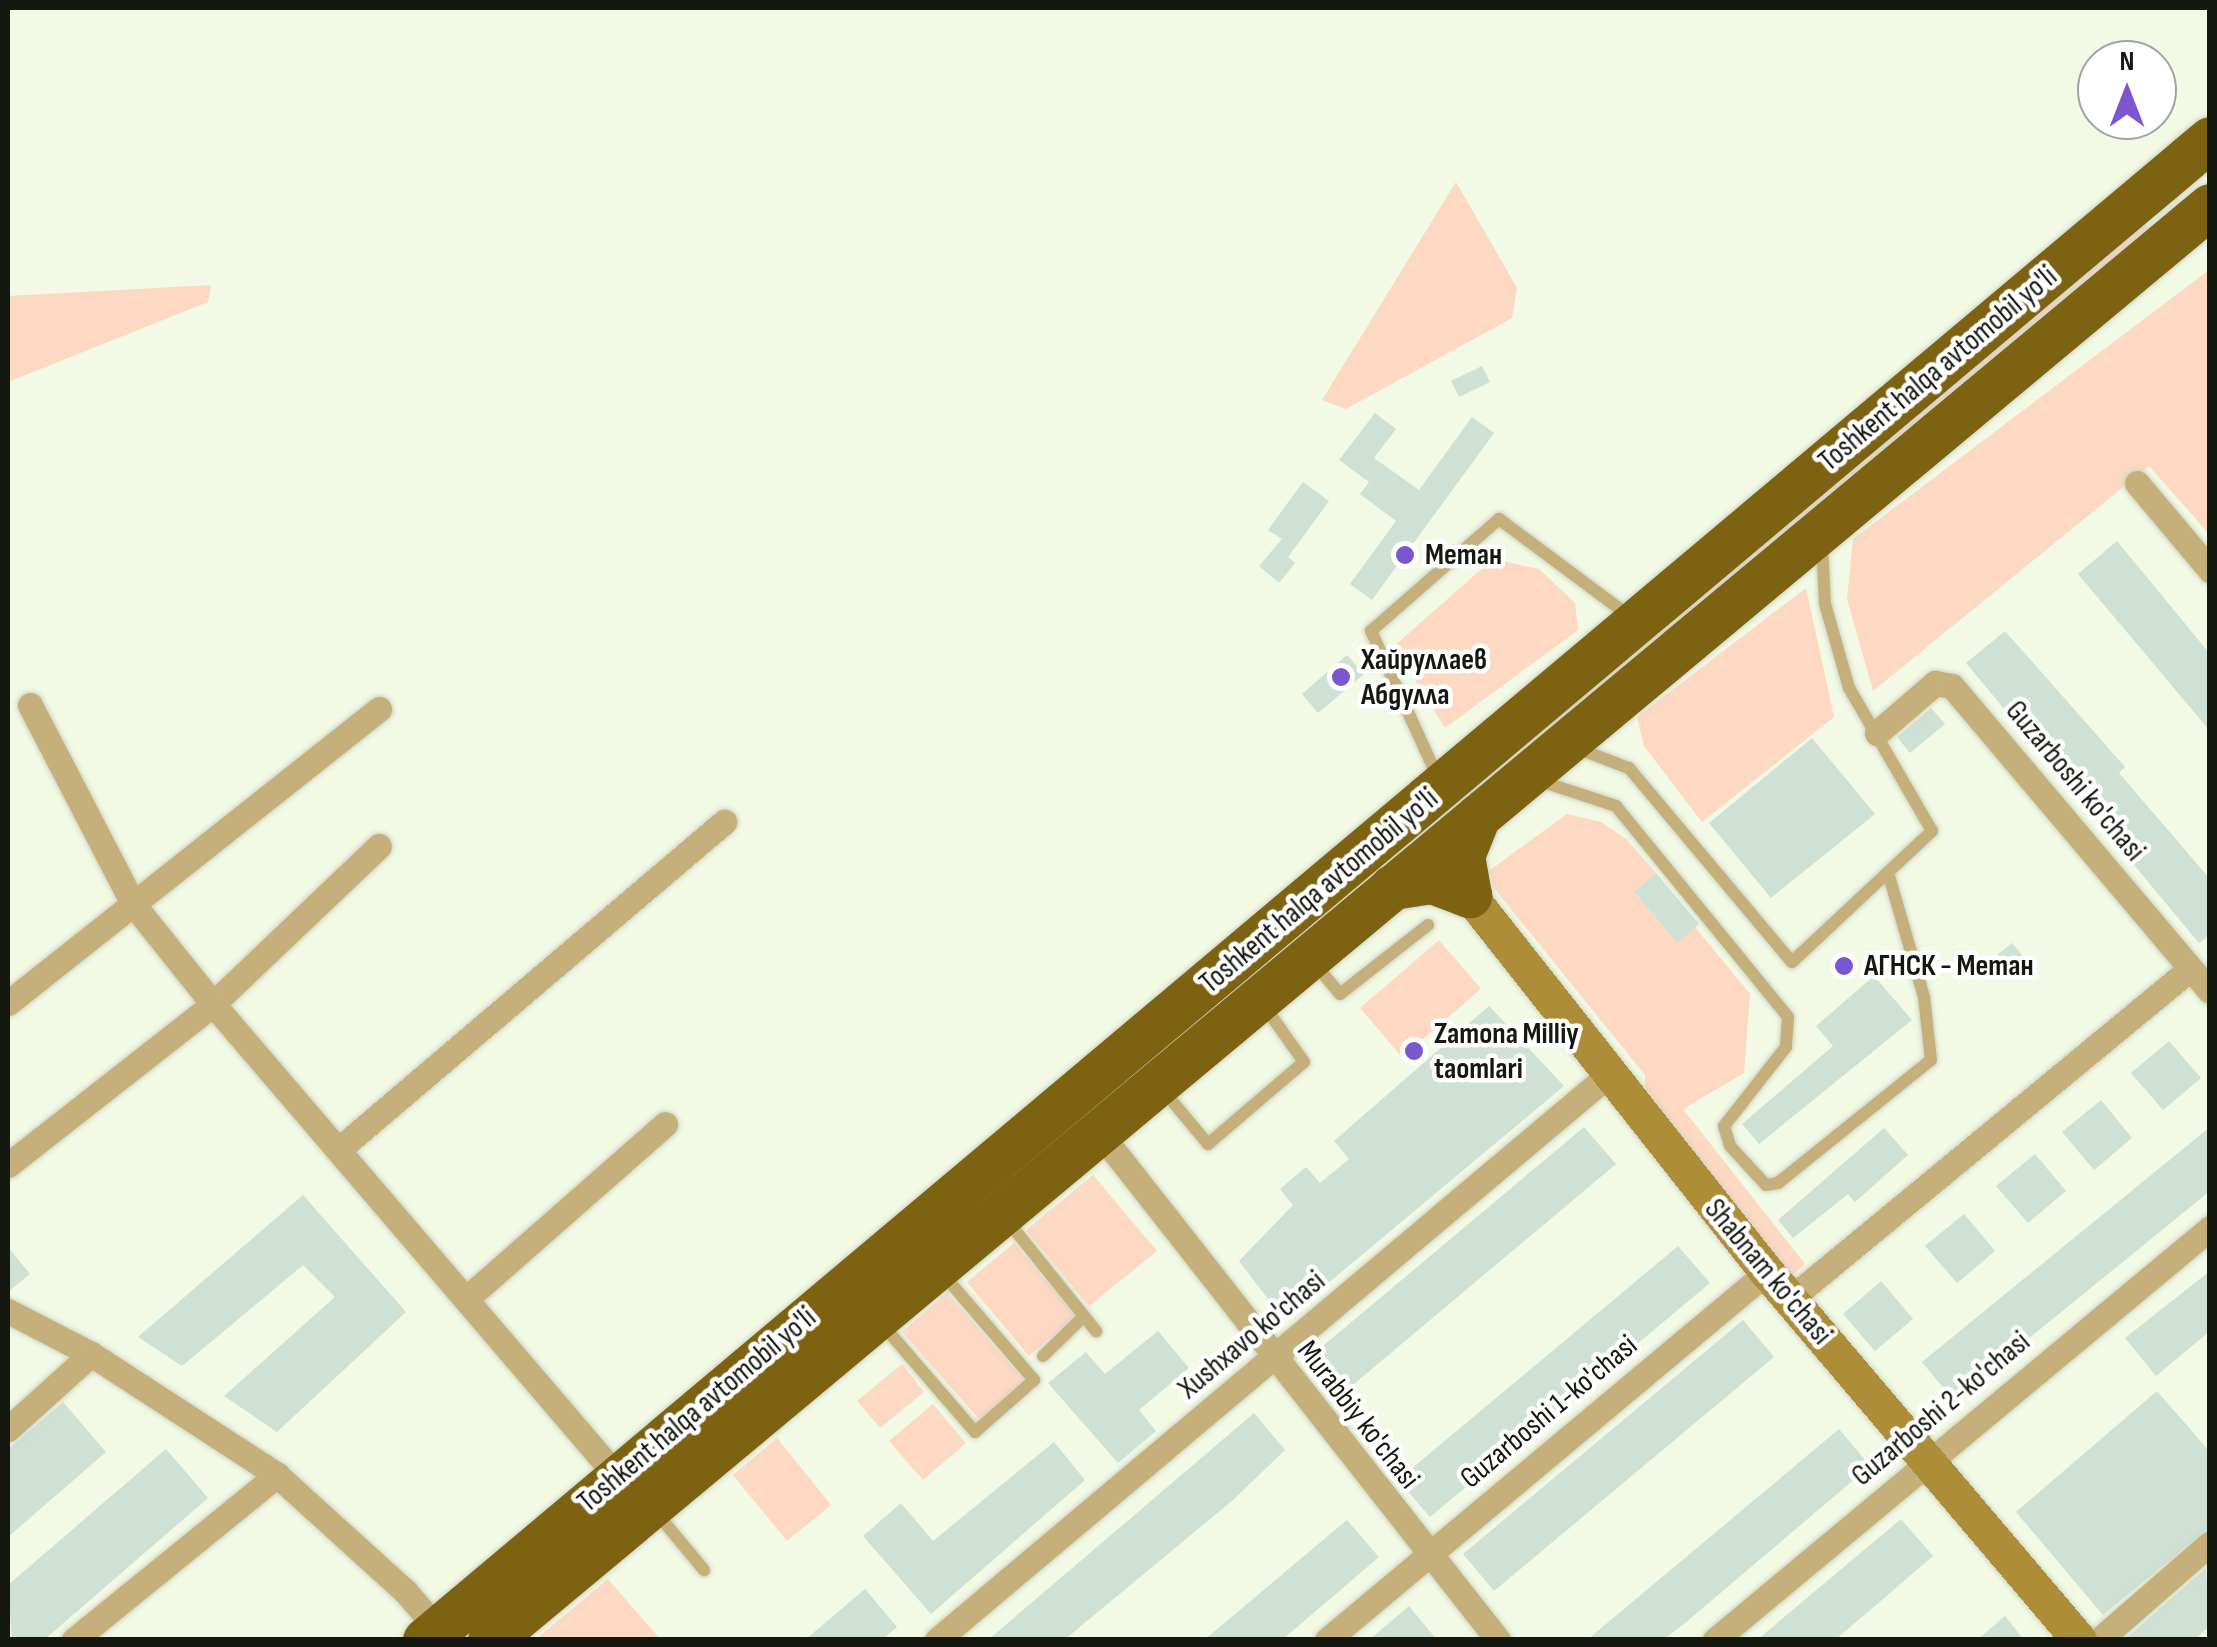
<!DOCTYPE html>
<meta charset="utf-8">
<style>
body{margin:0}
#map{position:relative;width:2217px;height:1647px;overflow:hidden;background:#f2f9e5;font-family:"Sofia Sans Condensed",sans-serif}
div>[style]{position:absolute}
.green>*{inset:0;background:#fdd8c2}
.building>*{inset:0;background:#cee1d4}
.roads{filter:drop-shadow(0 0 2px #cfd5c3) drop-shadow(0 0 2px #cfd5c3)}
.lane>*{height:12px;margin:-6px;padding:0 6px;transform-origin:6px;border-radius:6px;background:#c5b07c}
.street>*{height:25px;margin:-12.5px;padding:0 12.5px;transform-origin:12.5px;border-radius:12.5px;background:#c5b07c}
.secondary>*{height:35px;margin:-17.5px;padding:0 17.5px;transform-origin:17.5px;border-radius:17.5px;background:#ad8d37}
.highway>*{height:45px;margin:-22.5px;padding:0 22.5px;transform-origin:22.5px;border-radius:22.5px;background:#7d6212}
.dots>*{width:28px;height:28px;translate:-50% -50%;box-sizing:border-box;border:5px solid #fff;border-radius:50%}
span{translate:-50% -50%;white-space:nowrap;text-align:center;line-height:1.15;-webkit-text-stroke:9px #fff;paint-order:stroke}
.street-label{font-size:30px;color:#151811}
.poi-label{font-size:30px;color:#151811;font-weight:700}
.left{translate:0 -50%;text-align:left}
.frame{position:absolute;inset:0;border:10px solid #151811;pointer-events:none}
.north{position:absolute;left:2077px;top:40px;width:100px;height:100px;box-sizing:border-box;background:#fff;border:2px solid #a1a3a0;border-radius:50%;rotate:0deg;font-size:28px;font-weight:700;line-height:40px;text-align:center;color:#151811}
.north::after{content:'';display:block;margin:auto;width:35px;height:45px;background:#7b56d0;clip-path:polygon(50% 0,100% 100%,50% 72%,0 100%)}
</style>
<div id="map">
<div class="green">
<div style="clip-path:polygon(1456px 182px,1517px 288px,1512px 318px,1346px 409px,1322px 400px)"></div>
<div style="clip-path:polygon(2143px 221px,2151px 231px,1094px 1114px,1085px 1104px)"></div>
<div style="clip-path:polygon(2209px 270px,2209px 534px,2149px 466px,1873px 691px,1847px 599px,1853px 539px)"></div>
<div style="clip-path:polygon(211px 285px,208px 302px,8px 382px,8px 296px)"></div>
<div style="clip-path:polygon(1493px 559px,1539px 569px,1575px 603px,1578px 630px,1445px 728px,1394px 646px)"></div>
<div style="clip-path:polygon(1806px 588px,1834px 717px,1702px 822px,1644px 746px,1637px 717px)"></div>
<div style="clip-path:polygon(1567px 814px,1601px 822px,1626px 839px,1656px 873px,1634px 892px,1676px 942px,1695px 927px,1750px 994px,1744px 1073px,1683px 1109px,1805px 1264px,1792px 1276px,1683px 1141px,1645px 1087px,1645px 1075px,1493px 887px,1490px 870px)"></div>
<div style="clip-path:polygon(1439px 940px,1481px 989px,1402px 1057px,1360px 1008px)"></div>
<div style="clip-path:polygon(1093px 1175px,1157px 1251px,1089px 1306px,1026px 1230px)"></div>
<div style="clip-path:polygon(1014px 1243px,1076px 1316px,1029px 1356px,967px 1282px)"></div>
<div style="clip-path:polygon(947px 1293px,1024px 1380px,979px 1419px,902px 1332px)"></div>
<div style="clip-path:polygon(902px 1364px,924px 1392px,880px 1428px,857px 1401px)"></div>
<div style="clip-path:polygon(933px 1404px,966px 1443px,923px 1480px,889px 1441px)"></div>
<div style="clip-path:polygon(777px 1438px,831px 1505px,787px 1541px,733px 1475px)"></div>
<div style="clip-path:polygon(608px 1579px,660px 1639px,536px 1639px)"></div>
</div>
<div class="building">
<div style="clip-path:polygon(1482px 366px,1490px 382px,1459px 397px,1451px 381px)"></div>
<div style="clip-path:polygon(1375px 413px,1396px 429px,1374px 458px,1419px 490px,1472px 417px,1494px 433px,1372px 600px,1350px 584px,1396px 521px,1360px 494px,1369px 482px,1339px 460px)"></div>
<div style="clip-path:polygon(1303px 482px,1329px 501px,1288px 557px,1295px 563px,1279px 583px,1259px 566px,1282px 539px,1268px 530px)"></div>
<div style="clip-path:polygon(2117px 541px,2210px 654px,2210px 731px,2078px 574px)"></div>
<div style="clip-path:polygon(2005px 631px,2125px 767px,2119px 773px,2210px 879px,2210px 935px,2199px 943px,1966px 663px)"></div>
<div style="clip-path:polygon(1347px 655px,1364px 674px,1318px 713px,1302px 694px)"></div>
<div style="clip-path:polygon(1931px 708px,1945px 724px,1910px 753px,1897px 737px)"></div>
<div style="clip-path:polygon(1812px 738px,1875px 814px,1771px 898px,1709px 823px)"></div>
<div style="clip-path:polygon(1656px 873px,1699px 924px,1677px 943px,1634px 892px)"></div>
<div style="clip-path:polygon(2012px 943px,2031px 966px,2016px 978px,1997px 955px)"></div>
<div style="clip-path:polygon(1874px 976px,1912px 1020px,1759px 1144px,1742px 1124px,1833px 1046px,1816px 1026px)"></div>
<div style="clip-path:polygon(1489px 1006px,1564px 1086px,1284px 1320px,1239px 1261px,1293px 1205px,1280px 1189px,1306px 1167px,1320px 1183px,1349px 1159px,1334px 1141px)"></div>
<div style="clip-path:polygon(2169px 1041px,2201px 1078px,2163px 1110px,2131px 1073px)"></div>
<div style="clip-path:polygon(2101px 1100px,2132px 1138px,2094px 1170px,2062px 1132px)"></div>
<div style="clip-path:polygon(1584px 1127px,1616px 1164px,1336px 1399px,1305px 1361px)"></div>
<div style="clip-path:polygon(2210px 1127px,2210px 1191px,1953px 1400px,1922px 1362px)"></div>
<div style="clip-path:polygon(1884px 1128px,1908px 1155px,1855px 1202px,1848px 1194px,1793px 1238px,1778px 1220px)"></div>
<div style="clip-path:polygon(2035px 1154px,2066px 1191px,2028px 1223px,1996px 1186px)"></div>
<div style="clip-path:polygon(303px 1195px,406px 1312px,277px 1432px,224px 1396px,335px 1297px,303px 1265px,182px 1366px,138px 1337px)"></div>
<div style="clip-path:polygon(1964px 1214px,1995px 1251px,1957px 1283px,1925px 1246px)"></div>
<div style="clip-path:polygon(1678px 1246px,1710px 1283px,1430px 1517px,1398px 1480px)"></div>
<div style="clip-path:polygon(8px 1247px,30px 1274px,8px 1292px)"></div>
<div style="clip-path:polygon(2210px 1271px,2210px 1331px,2156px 1376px,2125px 1338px)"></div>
<div style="clip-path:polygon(1881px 1281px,1913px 1319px,1875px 1351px,1843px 1314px)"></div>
<div style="clip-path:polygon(1743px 1320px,1774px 1357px,1494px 1591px,1463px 1554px)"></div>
<div style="clip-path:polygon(1158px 1331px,1189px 1368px,1139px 1410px,1156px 1431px,1118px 1463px,1048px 1383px,1086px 1352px,1105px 1374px)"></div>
<div style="clip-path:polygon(2157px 1391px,2210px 1452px,2210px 1527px,2103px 1615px,2016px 1512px)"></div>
<div style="clip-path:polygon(63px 1402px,106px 1452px,8px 1537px,8px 1449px)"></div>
<div style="clip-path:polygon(1254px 1413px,1285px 1450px,1233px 1500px,1064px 1640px,988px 1640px)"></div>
<div style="clip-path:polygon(1839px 1429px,1870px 1466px,1685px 1623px,1663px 1640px,1587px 1640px)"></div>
<div style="clip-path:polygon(1054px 1442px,1085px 1480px,931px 1614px,863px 1536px,901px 1503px,933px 1541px)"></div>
<div style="clip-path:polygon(166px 1449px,208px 1498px,44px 1640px,12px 1640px,8px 1585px)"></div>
<div style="clip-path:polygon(1901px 1519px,1933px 1556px,1883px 1599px,1835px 1640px,1757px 1640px)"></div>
<div style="clip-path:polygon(1347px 1520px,1379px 1557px,1282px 1640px,1204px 1640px)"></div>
<div style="clip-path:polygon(2206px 1568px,2210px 1626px,2194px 1640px,2124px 1640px)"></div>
<div style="clip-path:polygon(865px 1589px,897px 1627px,882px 1640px,805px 1640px)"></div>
<div style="clip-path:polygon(1409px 1606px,1437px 1640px,1369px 1640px)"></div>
<div style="clip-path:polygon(2005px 1616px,2024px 1640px,1977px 1640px)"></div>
</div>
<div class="roads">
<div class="lane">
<div style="left:1576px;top:748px;width:57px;rotate:20.7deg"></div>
<div style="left:1629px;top:768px;width:253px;rotate:50deg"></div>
<div style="left:1792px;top:962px;width:192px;rotate:-43.1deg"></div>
<div style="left:1932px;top:831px;width:165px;rotate:-120.1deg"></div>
<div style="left:1849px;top:688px;width:87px;rotate:-105.9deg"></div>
<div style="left:1825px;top:604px;width:60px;rotate:-92.9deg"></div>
<div style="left:1438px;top:778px;width:162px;rotate:-114.5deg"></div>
<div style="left:1371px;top:631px;width:170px;rotate:-41.2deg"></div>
<div style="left:1499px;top:519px;width:162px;rotate:36.7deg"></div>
<div style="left:1537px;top:780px;width:83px;rotate:18.2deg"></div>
<div style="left:1616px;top:806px;width:272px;rotate:50.8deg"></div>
<div style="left:1788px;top:1017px;width:30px;rotate:94deg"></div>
<div style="left:1786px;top:1047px;width:100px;rotate:128.1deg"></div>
<div style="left:1724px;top:1126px;width:21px;rotate:73deg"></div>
<div style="left:1730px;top:1146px;width:53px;rotate:47.3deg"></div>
<div style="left:1766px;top:1185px;width:12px;rotate:-9deg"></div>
<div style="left:1778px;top:1183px;width:196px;rotate:-38.8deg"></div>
<div style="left:1931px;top:1060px;width:63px;rotate:-96.3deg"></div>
<div style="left:1924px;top:997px;width:130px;rotate:-106.1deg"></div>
<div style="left:1313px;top:962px;width:42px;rotate:49.8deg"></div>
<div style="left:1340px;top:994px;width:112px;rotate:-38.1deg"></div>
<div style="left:1162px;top:1089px;width:72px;rotate:50.1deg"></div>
<div style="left:1208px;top:1144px;width:126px;rotate:-40.5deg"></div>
<div style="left:1304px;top:1062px;width:72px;rotate:-125.4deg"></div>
<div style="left:1006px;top:1219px;width:144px;rotate:51.2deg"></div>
<div style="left:881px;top:1323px;width:144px;rotate:49.2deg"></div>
<div style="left:975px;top:1432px;width:79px;rotate:-41.4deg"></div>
<div style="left:1034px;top:1380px;width:141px;rotate:-130.7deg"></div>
<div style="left:1043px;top:1356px;width:57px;rotate:-44.3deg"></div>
<div style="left:655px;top:1511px;width:77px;rotate:50.3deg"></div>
</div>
<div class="street">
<div style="left:2137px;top:483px;width:114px;rotate:50deg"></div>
<div style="left:30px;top:705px;width:224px;rotate:62.6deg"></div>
<div style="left:133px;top:904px;width:314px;rotate:-38.4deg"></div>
<div style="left:1877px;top:733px;width:77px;rotate:-40.8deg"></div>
<div style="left:1935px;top:683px;width:17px;rotate:10deg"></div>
<div style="left:1952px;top:686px;width:399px;rotate:49.8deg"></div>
<div style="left:8px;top:1003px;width:159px;rotate:-38.4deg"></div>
<div style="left:133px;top:904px;width:128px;rotate:51.3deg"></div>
<div style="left:213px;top:1004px;width:229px;rotate:-43.6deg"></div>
<div style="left:1099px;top:1132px;width:646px;rotate:51.85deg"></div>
<div style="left:338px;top:1150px;width:507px;rotate:-40.36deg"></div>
<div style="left:8px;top:1165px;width:261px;rotate:-38.1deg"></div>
<div style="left:213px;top:1004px;width:620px;rotate:49.45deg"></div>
<div style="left:466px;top:1299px;width:265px;rotate:-41.3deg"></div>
<div style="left:1790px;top:1299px;width:519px;rotate:-39.52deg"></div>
<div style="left:8px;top:1311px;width:93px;rotate:27.4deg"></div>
<div style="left:91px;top:1354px;width:222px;rotate:33deg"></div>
<div style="left:277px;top:1475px;width:173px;rotate:42.2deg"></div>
<div style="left:405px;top:1591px;width:58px;rotate:49.2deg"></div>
<div style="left:8px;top:1429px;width:112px;rotate:-42.1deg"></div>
<div style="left:74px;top:1640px;width:262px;rotate:-39.1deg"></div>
<div style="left:937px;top:1640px;width:876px;rotate:-40.09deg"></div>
<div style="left:1327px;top:1640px;width:574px;rotate:-39.91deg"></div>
<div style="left:1715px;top:1640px;width:644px;rotate:-39.77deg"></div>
<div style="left:2099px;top:1640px;width:147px;rotate:-41.1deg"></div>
</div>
<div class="secondary">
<div style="left:1469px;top:895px;width:481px;rotate:51.7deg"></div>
<div style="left:1767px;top:1272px;width:482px;rotate:49.7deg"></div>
</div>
<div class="highway">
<div style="left:1392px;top:887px;width:40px;rotate:-8.5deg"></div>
<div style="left:1432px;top:881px;width:40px;rotate:21deg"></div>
<div style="left:1469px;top:895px;width:40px;rotate:-100deg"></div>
<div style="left:1462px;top:856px;width:43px;rotate:-68.2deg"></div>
<div style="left:425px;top:1640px;width:2332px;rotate:-40.06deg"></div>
<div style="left:490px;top:1640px;width:2239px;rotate:-39.82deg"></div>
</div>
</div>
<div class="dots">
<div style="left:1405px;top:555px;background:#7b56d0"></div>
<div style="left:1341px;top:677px;background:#7b56d0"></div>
<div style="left:1844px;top:966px;background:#7b56d0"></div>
<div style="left:1414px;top:1051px;background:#7b56d0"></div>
</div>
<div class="street-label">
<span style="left:1938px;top:369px;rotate:-40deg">Toshkent halqa avtomobil yo'li</span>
<span style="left:2075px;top:781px;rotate:50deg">Guzarboshi ko'chasi</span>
<span style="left:1319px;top:891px;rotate:-40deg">Toshkent halqa avtomobil yo'li</span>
<span style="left:1768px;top:1272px;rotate:50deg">Shabnam ko'chasi</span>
<span style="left:1252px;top:1335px;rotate:-40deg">Xushxavo ko'chasi</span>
<span style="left:1941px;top:1409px;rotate:-40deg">Guzarboshi 2-ko'chasi</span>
<span style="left:697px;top:1410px;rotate:-40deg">Toshkent halqa avtomobil yo'li</span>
<span style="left:1549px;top:1412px;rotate:-40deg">Guzarboshi 1-ko'chasi</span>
<span style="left:1358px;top:1415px;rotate:52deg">Murabbiy ko'chasi</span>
</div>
<div class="poi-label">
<span class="left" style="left:1425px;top:555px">Метан</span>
<span class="left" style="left:1361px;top:677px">Хайруллаев<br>Абдулла</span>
<span class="left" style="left:1864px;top:966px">АГНСК - Метан</span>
<span class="left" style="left:1434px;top:1051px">Zamona Milliy<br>taomlari</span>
</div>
<div class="frame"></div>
<div class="north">N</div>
</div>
